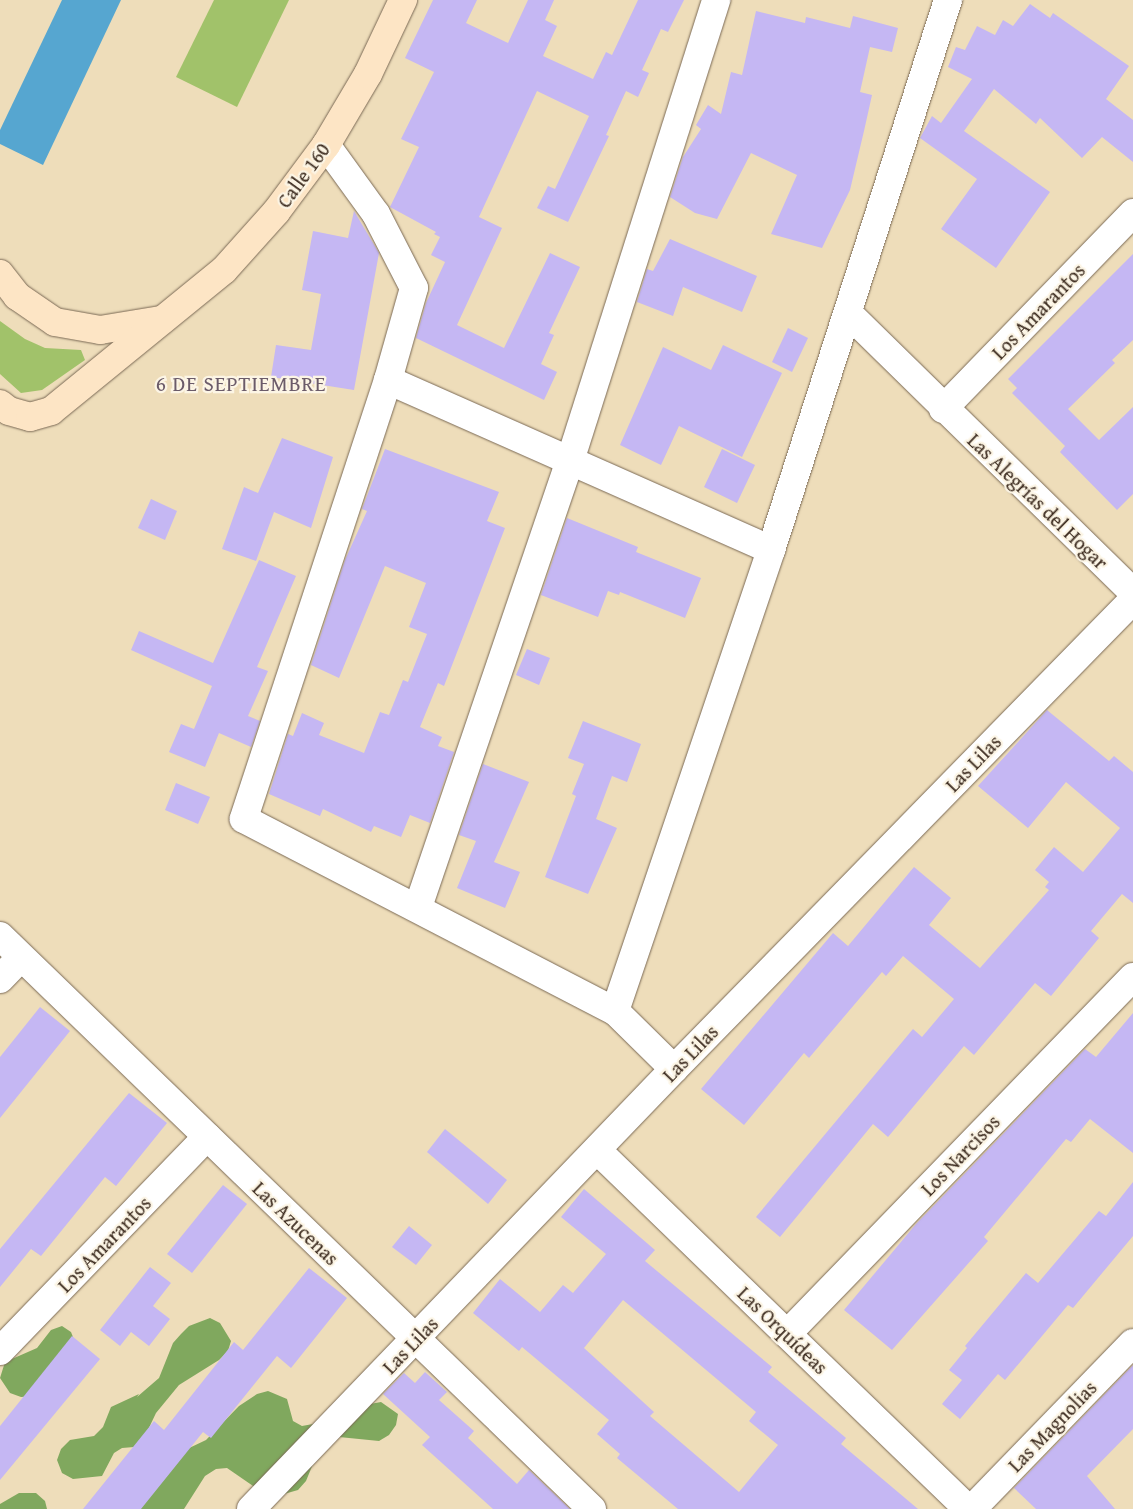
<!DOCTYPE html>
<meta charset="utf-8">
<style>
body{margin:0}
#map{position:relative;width:1133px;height:1509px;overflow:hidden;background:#eeddba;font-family:"Gentium Book Plus",serif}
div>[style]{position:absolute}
.green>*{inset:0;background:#a1c26a}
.forest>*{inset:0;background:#80a85e}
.water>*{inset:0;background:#56a6d0}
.building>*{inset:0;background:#c5b7f3}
.roads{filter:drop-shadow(0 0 1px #7a6955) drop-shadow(0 0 1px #7a6955)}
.minor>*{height:28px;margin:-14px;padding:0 14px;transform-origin:14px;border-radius:14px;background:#fff}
.secondary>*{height:28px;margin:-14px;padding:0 14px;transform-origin:14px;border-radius:14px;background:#fde5c5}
span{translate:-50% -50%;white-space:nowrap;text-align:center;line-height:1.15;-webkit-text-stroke:4.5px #fcf5e5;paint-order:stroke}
.street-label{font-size:20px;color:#3b2a1e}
.neighbourhood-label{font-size:21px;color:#6b5b69;letter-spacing:1px}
</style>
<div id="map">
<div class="green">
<div style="clip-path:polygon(214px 0,289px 0,237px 107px,176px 77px)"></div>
<div style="clip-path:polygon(0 321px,25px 339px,45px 348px,81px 350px,85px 360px,42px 390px,21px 393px,0 374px)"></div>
</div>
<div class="forest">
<div style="clip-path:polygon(210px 1318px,220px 1323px,231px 1341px,228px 1351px,219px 1360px,179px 1385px,156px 1413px,147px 1432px,134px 1447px,122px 1448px,114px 1453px,102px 1476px,73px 1479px,62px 1473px,57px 1460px,61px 1449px,70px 1440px,94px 1436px,103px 1427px,111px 1407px,139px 1394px,137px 1397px,159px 1378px,173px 1343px,181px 1334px,189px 1326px)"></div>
<div style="clip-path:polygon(62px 1326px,71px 1332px,75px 1342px,39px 1396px,21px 1397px,10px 1393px,0 1378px,5px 1362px,37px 1348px,51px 1330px)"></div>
<div style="clip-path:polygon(268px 1391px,287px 1399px,293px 1421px,302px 1426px,313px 1424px,332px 1411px,381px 1402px,398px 1414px,396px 1425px,389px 1435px,379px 1441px,339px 1437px,315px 1459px,306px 1481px,298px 1490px,277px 1496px,266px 1495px,227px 1468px,216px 1469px,205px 1476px,184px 1509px,126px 1509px,185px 1450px,206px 1440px,239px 1406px,257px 1394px)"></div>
<div style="clip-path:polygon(19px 1493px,36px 1493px,45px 1501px,47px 1509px,0 1509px,0 1504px)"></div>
</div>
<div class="water">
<div style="clip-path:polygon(62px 0,121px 0,43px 165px,0 144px,0 130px)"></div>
</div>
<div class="building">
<div style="clip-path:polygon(433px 0,477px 0,466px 23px,508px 43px,528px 0,554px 0,545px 20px,557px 26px,543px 56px,593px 79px,606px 52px,612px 55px,638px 0,684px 0,668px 32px,661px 29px,642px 70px,649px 73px,638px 97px,626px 91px,606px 135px,609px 136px,568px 222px,537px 208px,548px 186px,555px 189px,589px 116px,537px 91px,479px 217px,502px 228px,457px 325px,461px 327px,504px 348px,550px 253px,580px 267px,549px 333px,554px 335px,541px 364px,557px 372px,544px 400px,416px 338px,426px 303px,445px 262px,431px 255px,440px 237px,434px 234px,436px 232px,390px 207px,419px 147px,401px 139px,434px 72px,405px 58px)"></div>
<div style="clip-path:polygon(1030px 4px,1050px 18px,1053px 13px,1129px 66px,1106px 99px,1133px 120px,1133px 162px,1102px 137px,1082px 158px,1040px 118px,1036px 124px,994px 89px,964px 131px,1050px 192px,996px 268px,941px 229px,977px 179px,920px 138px,932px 116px,941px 123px,972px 79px,948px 67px,956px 47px,965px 50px,977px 26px,995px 35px,1003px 20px,1013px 26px)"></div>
<div style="clip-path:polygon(756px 11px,805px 23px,806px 17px,850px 28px,853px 16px,898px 28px,892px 52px,870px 47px,860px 92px,872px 95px,864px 131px,850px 190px,822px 248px,771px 234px,797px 175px,751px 153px,717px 219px,695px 213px,670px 197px,683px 157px,701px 129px,696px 125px,708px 105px,721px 114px,731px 72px,742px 75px)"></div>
<div style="clip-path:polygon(354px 211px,379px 253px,354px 390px,271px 377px,276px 345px,311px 350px,321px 294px,302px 290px,313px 231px,348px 238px)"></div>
<div style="clip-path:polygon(670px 239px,757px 276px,742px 312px,683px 287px,673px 316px,637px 302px,647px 269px,653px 271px)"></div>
<div style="clip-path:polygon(1133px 254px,1133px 340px,1112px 360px,1115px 363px,1068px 409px,1099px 440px,1133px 407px,1133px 494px,1117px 510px,1060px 452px,1065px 446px,1012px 393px,1017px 388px,1008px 379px)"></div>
<div style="clip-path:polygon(788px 328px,808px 338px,792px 372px,772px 362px)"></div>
<div style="clip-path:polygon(723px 345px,782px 373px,742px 457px,679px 426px,661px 465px,620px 445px,663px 347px,711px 370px)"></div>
<div style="clip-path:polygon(282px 438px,333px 457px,311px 528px,274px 512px,256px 561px,222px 549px,244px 487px,258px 493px)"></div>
<div style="clip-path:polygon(385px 449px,499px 492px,487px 521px,505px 528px,444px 686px,438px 683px,420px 727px,442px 737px,438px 746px,454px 752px,430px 823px,410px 815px,401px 837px,374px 826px,371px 832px,323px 809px,320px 816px,269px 794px,288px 734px,293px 736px,302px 713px,324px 723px,319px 735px,364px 753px,380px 712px,389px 715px,403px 680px,408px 682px,427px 634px,409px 627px,426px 583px,385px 566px,339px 678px,311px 665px,345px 560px,367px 511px,362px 509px)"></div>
<div style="clip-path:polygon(722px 449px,755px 465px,737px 503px,704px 487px)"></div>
<div style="clip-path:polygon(151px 499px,177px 511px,165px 540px,138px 528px)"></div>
<div style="clip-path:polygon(567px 518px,638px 547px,636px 552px,701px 578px,685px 618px,620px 592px,619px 595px,608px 591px,598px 617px,541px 595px)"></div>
<div style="clip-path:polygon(259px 560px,296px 576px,257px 667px,268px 671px,248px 716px,260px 721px,251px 747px,219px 733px,205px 767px,169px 752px,181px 724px,194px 729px,212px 686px,131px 650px,139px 631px,213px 663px)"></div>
<div style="clip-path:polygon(527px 649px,550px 658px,539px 685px,516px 675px)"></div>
<div style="clip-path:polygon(1047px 710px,1109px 761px,1114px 756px,1133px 772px,1133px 903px,1122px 894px,1091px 931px,1099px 938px,1051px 996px,1035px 983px,974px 1055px,964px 1046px,888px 1137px,873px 1124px,780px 1237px,756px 1217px,913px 1029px,922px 1037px,954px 999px,903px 956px,886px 976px,882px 972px,809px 1058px,804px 1053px,744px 1125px,701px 1089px,833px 933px,848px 946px,914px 867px,951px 898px,929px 925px,980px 968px,1049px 890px,1045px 887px,1049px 882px,1035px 870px,1054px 847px,1083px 872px,1120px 828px,1066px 782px,1028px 828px,978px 786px)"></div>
<div style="clip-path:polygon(583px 721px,641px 744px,627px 782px,612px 776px,596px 819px,617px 828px,588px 894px,545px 877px,576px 796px,572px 794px,584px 764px,568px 758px)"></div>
<div style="clip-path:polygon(483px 764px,529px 782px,494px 862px,520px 872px,505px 908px,457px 888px,476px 841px,459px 835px)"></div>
<div style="clip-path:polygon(176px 783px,210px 797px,198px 824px,165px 810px)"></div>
<div style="clip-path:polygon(40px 1007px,70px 1031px,0 1118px,0 1057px)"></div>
<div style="clip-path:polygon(1133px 1013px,1133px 1153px,1090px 1119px,1071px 1142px,1066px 1139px,984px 1237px,988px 1241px,892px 1350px,844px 1310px,916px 1224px,1085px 1049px,1096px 1057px)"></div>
<div style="clip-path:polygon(129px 1093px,167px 1123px,116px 1186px,105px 1177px,41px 1256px,31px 1249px,0 1287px,0 1249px)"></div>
<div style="clip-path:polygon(445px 1129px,507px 1180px,488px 1204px,427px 1152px)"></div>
<div style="clip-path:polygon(1133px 1182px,1133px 1236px,1073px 1308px,1068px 1305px,1005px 1380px,998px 1374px,960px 1419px,942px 1404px,962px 1380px,949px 1370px,967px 1348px,965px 1346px,1026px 1273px,1038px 1283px,1099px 1211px,1106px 1216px)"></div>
<div style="clip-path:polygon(223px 1185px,247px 1204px,192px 1273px,167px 1254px)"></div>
<div style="clip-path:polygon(evenodd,584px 1189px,655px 1250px,645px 1261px,772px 1367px,768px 1372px,846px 1438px,841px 1444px,918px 1509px,678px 1509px,617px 1458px,620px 1454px,597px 1434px,609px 1420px,522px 1347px,519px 1351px,473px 1313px,500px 1279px,540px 1312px,563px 1285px,573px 1293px,606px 1254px,561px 1217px,584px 1189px,623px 1300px,756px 1412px,749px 1421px,778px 1445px,739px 1492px,650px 1416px,654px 1412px,584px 1348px,623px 1300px)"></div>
<div style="clip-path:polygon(409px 1226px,432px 1245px,416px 1265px,392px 1247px)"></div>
<div style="clip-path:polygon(150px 1267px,171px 1283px,153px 1306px,170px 1319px,149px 1346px,131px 1332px,120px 1346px,100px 1330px)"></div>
<div style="clip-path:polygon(309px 1268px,347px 1298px,291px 1368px,277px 1356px,211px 1438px,203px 1432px,141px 1509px,83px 1509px,154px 1421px,164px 1430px,234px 1342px,243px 1350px)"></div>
<div style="clip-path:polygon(72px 1336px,100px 1359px,0 1480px,0 1426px)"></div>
<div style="clip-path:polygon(1133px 1365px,1133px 1429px,1087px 1476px,1115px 1509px,1036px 1509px,1014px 1488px)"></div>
<div style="clip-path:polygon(425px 1372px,447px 1392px,439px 1400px,474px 1431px,468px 1438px,517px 1484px,529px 1470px,570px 1509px,493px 1509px,422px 1445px,430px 1437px,383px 1394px,404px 1373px,415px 1383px)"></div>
</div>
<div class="roads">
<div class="minor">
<div style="left:326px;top:145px;width:85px;rotate:54.1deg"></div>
<div style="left:376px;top:214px;width:83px;rotate:62.8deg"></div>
<div style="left:414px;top:288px;width:96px;rotate:105.8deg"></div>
<div style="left:388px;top:380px;width:462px;rotate:108.2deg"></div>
<div style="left:244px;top:819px;width:418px;rotate:27.4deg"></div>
<div style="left:848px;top:313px;width:399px;rotate:44.4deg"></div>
<div style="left:388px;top:380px;width:419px;rotate:23.9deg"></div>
<div style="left:943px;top:409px;width:273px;rotate:-45.9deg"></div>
<div style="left:418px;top:907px;width:471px;rotate:-71.2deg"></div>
<div style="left:570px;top:461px;width:484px;rotate:-72.4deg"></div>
<div style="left:0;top:936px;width:824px;rotate:44.07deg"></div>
<div style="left:0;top:979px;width:30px;rotate:-46deg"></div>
<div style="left:674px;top:1069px;width:83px;rotate:-135.5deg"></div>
<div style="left:615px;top:1011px;width:487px;rotate:-71.3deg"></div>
<div style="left:771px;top:550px;width:578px;rotate:-72.16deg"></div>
<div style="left:598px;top:1151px;width:515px;rotate:44.06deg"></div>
<div style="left:787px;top:1334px;width:497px;rotate:-45.9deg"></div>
<div style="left:0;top:1351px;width:298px;rotate:-46deg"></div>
<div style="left:251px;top:1509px;width:610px;rotate:-46.13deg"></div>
<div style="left:674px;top:1069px;width:656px;rotate:-45.62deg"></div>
<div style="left:972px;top:1509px;width:231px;rotate:-45.9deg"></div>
</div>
<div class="secondary">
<div style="left:0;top:274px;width:28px;rotate:52deg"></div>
<div style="left:17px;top:296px;width:46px;rotate:34.4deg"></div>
<div style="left:55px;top:322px;width:46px;rotate:10.1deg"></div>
<div style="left:100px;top:330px;width:63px;rotate:-9.2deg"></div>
<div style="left:0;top:404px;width:11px;rotate:38deg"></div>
<div style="left:9px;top:411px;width:22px;rotate:16deg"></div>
<div style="left:30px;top:417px;width:22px;rotate:-16deg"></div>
<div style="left:51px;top:411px;width:223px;rotate:-39.2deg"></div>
<div style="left:224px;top:270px;width:78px;rotate:-48.1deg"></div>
<div style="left:276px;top:212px;width:84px;rotate:-53.3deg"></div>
<div style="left:326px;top:145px;width:82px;rotate:-59.4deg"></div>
<div style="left:368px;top:74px;width:82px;rotate:-64.7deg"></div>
</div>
</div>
<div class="street-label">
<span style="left:303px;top:175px;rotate:-54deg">Calle 160</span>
<span style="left:1038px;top:311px;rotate:-46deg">Los Amarantos</span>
<span style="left:1038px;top:501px;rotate:44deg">Las Alegrías del Hogar</span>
<span style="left:973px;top:763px;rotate:-46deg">Las Lilas</span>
<span style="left:690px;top:1053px;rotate:-46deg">Las Lilas</span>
<span style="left:960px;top:1155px;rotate:-46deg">Los Narcisos</span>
<span style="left:296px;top:1223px;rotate:44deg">Las Azucenas</span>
<span style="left:104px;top:1244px;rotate:-46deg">Los Amarantos</span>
<span style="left:783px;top:1330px;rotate:44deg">Las Orquídeas</span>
<span style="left:410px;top:1345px;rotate:-46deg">Las Lilas</span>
<span style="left:1052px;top:1426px;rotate:-46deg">Las Magnolias</span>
</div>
<div class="neighbourhood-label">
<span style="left:241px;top:384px">6 DE SEPTIEMBRE</span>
</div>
</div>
